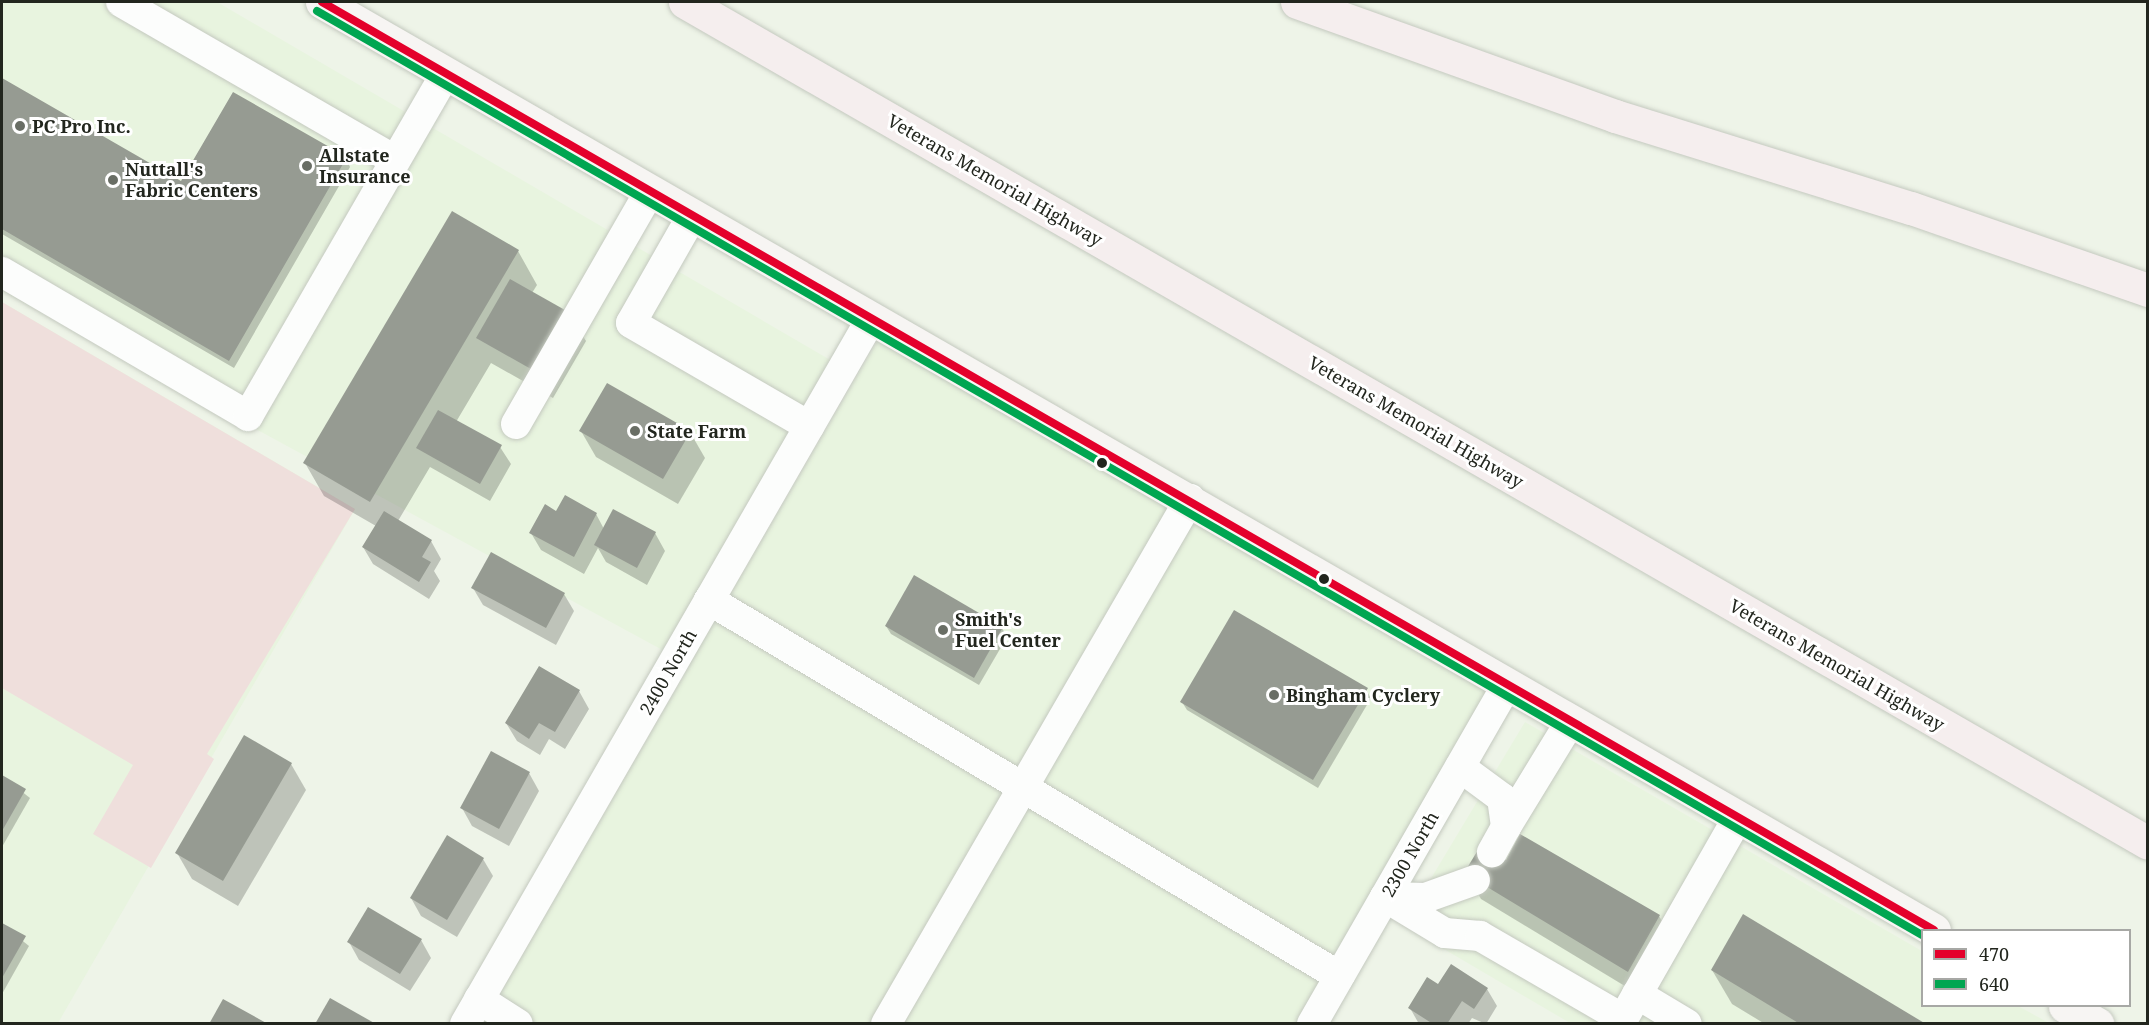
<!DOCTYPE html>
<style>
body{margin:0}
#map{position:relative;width:2149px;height:1025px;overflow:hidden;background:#eef4e8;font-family:"Noto Serif",serif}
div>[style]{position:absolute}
.built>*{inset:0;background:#e8f4df}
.green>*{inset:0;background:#efdfdc}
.shadow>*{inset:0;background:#0003}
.building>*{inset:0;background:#969b92}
.roads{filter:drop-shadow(0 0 2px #c4c9bf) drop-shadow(0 0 2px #c4c9bf)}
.minor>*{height:30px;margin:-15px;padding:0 15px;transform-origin:15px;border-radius:15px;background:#fcfdfc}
.major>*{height:33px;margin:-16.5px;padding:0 16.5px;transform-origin:16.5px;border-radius:16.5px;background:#f7f5f3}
.highway>*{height:33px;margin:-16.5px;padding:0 16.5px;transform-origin:16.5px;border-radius:16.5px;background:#f5eeee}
.bus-1>*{height:8px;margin:-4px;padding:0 4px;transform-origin:4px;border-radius:4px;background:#e4002b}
.bus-2>*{height:8px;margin:-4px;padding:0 4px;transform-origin:4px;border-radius:4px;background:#00a651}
.dots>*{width:16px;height:16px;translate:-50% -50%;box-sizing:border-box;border:3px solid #fff;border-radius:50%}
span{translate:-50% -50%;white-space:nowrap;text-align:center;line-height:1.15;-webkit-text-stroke:6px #fff;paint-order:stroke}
.poi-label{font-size:18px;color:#22261e;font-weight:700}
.left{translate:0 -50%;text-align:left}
.street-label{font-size:18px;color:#22261e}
.frame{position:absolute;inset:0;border:3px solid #22261e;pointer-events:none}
.legend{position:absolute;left:1921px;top:929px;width:210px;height:78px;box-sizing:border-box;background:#fff;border:2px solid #a7a8a5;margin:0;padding:8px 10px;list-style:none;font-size:18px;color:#22261e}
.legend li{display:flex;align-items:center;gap:12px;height:30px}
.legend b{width:30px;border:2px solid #a7a8a5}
</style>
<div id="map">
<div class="built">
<div style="clip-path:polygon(2px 2px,217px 2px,832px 361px,740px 578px,885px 328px,1501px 683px,1302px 1023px,483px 1023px,690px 665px,2px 291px)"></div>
<div style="clip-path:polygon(2px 302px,355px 509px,58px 1023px,2px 1024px)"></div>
<div style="clip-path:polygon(1525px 722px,1922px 951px,1922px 1006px,2018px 1006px,2049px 1023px,1570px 1023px,1403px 925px)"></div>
</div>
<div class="green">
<div style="clip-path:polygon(2px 302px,355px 509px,207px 754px,214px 759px,151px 868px,93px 834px,133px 765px,2px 688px)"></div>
</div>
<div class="shadow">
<div style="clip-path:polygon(2px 79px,182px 183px,346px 158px,350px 167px,234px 368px,2px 234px)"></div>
<div style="clip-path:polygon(518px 251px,537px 285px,532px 293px,570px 315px,586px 341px,553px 398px,491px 363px,456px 422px,500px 447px,511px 464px,490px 501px,430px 467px,398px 521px,431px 541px,441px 559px,434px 571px,440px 581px,429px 599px,373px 564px,363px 547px,376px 526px,324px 496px,305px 463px)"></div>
<div style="clip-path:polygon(581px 431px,690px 432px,705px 458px,678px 504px,596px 457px)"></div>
<div style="clip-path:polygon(557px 513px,596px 514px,604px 529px,655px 533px,665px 551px,647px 585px,606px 562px,598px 548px,584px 574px,541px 550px,531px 533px)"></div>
<div style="clip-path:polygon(914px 578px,1002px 628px,1007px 637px,979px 685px,891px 634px,886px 626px)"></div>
<div style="clip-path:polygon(473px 588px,564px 594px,574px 611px,556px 645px,483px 605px)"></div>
<div style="clip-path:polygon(1366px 690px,1371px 698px,1318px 788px,1187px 710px,1182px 702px)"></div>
<div style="clip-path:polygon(579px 691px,589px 709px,565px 749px,549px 739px,540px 755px,517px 741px,506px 723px)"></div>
<div style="clip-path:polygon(291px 764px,306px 790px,238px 906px,192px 879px,177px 853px)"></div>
<div style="clip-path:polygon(529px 773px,539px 791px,509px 846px,472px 826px,462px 808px)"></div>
<div style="clip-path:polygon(2px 776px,30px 798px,2px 847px)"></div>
<div style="clip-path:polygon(483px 859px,493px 876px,457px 937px,421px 916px,411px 898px)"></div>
<div style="clip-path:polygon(1506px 862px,1659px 916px,1674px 942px,1643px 997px,1481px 899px,1466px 873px)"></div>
<div style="clip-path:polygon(2px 924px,29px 946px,2px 994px)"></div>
<div style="clip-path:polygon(421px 940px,431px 958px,410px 991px,359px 960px,349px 942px)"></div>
<div style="clip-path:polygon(1712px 970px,1923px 1024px,1765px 1024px,1732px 1004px)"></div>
<div style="clip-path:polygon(1439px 986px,1487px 989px,1497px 1006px,1486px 1024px,1472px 1018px,1468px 1024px,1419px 1024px,1410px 1008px)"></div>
</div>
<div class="building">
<div style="clip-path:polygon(2px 78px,181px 181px,233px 92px,347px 157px,229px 361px,2px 229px)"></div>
<div style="clip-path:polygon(452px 211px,519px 250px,370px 502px,303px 463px)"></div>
<div style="clip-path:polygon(510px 279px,572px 314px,538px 373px,476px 338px)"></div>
<div style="clip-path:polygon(607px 383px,691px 431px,663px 479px,579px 431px)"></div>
<div style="clip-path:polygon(438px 410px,502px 445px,480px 484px,416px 448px)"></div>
<div style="clip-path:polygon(565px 495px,597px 513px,574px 557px,529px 533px,545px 504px,556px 511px)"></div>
<div style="clip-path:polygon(613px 509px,656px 532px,637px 568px,594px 545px)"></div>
<div style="clip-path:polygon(384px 511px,432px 540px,422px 557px,431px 562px,419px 582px,362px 547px)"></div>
<div style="clip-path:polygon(491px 552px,565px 593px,546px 628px,471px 588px)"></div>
<div style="clip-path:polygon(914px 575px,1003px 627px,974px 678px,885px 626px)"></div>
<div style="clip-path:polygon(1234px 610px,1368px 688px,1313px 780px,1180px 702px)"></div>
<div style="clip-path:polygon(539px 666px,580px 690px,555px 732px,539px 723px,529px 739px,505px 723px)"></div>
<div style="clip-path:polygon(244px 735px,292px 763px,223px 881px,175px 853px)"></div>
<div style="clip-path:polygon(491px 751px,530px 772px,499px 829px,460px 808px)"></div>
<div style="clip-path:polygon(2px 775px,26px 789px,2px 831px)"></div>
<div style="clip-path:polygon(1520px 834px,1660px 915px,1628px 972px,1464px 873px,1481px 845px,1506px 860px)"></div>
<div style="clip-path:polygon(447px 835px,484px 858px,447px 920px,410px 898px)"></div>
<div style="clip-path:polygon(368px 907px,422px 939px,400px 974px,347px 942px)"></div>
<div style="clip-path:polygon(1743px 914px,1926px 1024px,1800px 1024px,1711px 970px)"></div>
<div style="clip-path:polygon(2px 923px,26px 936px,2px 978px)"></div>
<div style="clip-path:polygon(1451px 964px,1488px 988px,1474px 1009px,1462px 1001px,1447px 1024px,1433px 1024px,1408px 1008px,1427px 977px,1438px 984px)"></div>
<div style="clip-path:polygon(330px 998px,376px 1024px,315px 1024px)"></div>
<div style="clip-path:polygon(223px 999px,268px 1024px,209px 1024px)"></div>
</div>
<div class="roads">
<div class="minor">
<div style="left:121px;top:2px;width:316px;rotate:30deg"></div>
<div style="left:692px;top:216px;width:123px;rotate:119.7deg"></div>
<div style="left:631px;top:323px;width:206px;rotate:30.1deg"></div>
<div style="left:2px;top:272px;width:285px;rotate:30.3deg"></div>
<div style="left:248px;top:416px;width:396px;rotate:-60deg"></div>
<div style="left:516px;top:424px;width:269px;rotate:-60.1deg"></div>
<div style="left:709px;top:600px;width:734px;rotate:30.83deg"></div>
<div style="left:1460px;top:767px;width:52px;rotate:36.4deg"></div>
<div style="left:1502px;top:798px;width:29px;rotate:82deg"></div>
<div style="left:1506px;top:827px;width:29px;rotate:119deg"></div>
<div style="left:1506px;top:827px;width:123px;rotate:-58.6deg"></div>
<div style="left:1385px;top:897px;width:70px;rotate:31deg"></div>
<div style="left:1445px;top:933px;width:35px;rotate:5deg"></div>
<div style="left:1480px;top:936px;width:165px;rotate:30.1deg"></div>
<div style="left:1623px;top:1019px;width:230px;rotate:-60.3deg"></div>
<div style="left:1385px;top:897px;width:40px;rotate:1.4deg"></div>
<div style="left:1425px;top:898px;width:53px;rotate:-19.8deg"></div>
<div style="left:1637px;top:994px;width:58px;rotate:31deg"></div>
<div style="left:479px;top:999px;width:46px;rotate:32.7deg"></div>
<div style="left:465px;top:1024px;width:814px;rotate:-60.06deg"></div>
<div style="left:886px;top:1024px;width:607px;rotate:-59.93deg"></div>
<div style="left:1312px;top:1024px;width:391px;rotate:-60.1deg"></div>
</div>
<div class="major">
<div style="left:322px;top:2px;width:1860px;rotate:29.93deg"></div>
<div style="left:2065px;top:1006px;width:37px;rotate:29deg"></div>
</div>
<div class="highway">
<div style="left:685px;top:2px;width:1687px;rotate:29.89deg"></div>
<div style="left:1297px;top:2px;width:338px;rotate:19.7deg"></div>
<div style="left:1615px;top:116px;width:310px;rotate:17.3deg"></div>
<div style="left:1911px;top:208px;width:251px;rotate:19.1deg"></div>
</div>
</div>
<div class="bus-1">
<div style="left:322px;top:2px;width:1860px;rotate:29.93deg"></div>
</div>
<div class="bus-2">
<div style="left:317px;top:11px;width:1852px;rotate:29.93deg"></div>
</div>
<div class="dots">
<div style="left:20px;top:126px;background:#696e65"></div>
<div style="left:307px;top:166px;background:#696e65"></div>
<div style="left:113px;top:180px;background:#696e65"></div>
<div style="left:635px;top:431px;background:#696e65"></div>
<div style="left:1102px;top:463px;background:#22261e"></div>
<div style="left:1324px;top:579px;background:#22261e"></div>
<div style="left:943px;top:630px;background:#696e65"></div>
<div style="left:1274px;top:695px;background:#696e65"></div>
</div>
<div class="poi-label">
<span class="left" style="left:32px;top:126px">PC Pro Inc.</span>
<span class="left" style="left:319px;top:166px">Allstate<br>Insurance</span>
<span class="left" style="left:125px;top:180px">Nuttall's<br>Fabric Centers</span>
<span class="left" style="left:647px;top:431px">State Farm</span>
<span class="left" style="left:955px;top:630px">Smith's<br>Fuel Center</span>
<span class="left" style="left:1286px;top:695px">Bingham Cyclery</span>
</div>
<div class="street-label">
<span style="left:995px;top:180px;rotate:30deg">Veterans Memorial Highway</span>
<span style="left:1416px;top:422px;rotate:30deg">Veterans Memorial Highway</span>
<span style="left:1837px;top:665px;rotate:30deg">Veterans Memorial Highway</span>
<span style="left:668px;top:672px;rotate:-60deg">2400 North</span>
<span style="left:1410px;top:854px;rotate:-60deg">2300 North</span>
</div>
<div class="frame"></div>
<ul class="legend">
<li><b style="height:8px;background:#e4002b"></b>470</li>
<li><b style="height:8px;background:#00a651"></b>640</li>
</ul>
</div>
